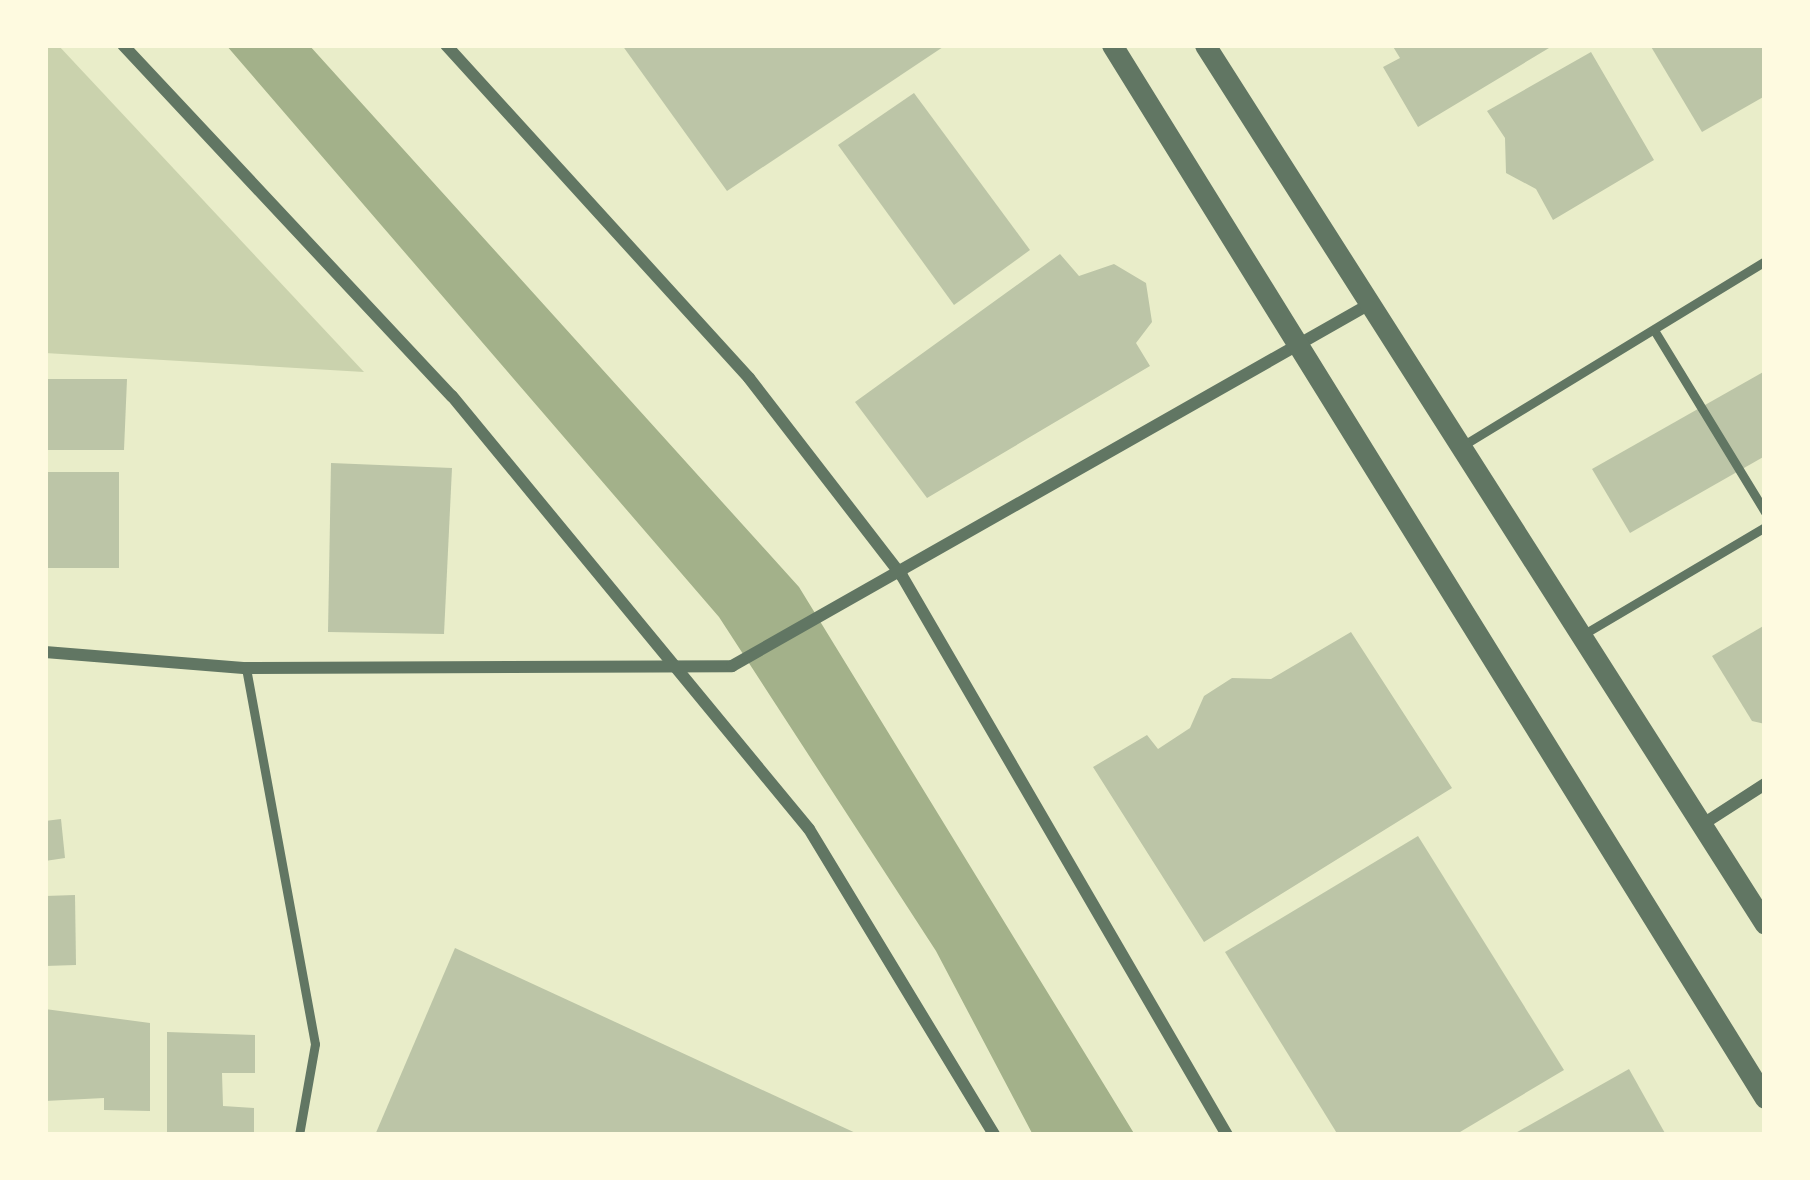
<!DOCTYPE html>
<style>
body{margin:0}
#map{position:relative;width:1810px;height:1180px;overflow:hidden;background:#e9edc9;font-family:"Sofia Sans Condensed",sans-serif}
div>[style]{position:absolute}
.green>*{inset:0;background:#cad2ad}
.water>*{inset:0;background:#a3b18a}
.building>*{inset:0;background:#bcc5a7}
.service>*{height:9px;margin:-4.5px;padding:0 4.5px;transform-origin:4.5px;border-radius:4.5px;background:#617663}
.minor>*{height:12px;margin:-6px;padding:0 6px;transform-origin:6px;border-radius:6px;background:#617663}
.tertiary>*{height:21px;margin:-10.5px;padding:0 10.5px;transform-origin:10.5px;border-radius:10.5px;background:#617663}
span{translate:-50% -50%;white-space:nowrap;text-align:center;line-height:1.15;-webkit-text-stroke:9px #fefae0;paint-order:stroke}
.frame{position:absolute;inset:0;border:48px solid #fefae0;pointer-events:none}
</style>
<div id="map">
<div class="green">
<div style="clip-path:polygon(45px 45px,58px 45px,364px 372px,45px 353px)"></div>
</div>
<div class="water">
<div style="clip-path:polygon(226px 45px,309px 45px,799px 587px,1135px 1135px,1033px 1135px,936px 951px,719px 617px)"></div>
</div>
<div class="building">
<div style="clip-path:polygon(622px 45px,946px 45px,727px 191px)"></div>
<div style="clip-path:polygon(1392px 45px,1554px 45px,1418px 127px,1383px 67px,1400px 58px)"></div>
<div style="clip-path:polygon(1650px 45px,1765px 45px,1765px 96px,1702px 132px)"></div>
<div style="clip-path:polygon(1591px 52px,1654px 160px,1553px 220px,1536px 189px,1506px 173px,1505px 138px,1487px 111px)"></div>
<div style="clip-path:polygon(914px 93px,1030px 250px,954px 305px,838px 145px)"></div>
<div style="clip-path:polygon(1060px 254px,1079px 276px,1114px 264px,1146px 283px,1152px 322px,1136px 343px,1150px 366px,927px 498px,855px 402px)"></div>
<div style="clip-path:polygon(1765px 371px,1765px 456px,1630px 533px,1592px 469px)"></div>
<div style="clip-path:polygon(45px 379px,127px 379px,124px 450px,45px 450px)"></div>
<div style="clip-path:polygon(331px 463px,452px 468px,444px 634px,328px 632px)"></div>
<div style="clip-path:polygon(45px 472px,119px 472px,119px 568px,45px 568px)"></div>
<div style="clip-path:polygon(1765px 625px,1765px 724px,1752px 721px,1712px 656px)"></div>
<div style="clip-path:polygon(1351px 632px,1452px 788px,1204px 942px,1093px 767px,1147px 735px,1158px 749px,1190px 728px,1204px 696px,1232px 678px,1271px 679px)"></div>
<div style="clip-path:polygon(61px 819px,65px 858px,45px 861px,45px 821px)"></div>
<div style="clip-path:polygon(1418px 836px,1564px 1070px,1455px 1135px,1338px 1135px,1225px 952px)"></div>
<div style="clip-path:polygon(75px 895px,76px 965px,45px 966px,45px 896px)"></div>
<div style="clip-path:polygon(455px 948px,860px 1135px,375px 1135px)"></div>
<div style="clip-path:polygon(45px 1009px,150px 1023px,150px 1111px,104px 1110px,104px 1098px,45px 1101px)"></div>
<div style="clip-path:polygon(167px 1032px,255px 1035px,255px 1073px,222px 1073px,223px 1106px,254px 1108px,254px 1135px,167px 1135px)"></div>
<div style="clip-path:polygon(1629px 1069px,1666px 1135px,1512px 1135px)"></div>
</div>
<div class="service">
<div style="left:1654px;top:330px;width:213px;rotate:58.6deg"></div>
<div style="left:1462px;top:446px;width:355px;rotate:-31.4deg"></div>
<div style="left:1584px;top:634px;width:210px;rotate:-30.6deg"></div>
<div style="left:246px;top:668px;width:382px;rotate:79.6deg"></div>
<div style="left:315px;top:1044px;width:92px;rotate:100deg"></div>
</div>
<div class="minor">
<div style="left:123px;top:45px;width:481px;rotate:46.9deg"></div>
<div style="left:452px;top:396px;width:561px;rotate:50.5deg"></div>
<div style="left:809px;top:829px;width:358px;rotate:58.8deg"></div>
<div style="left:446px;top:45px;width:450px;rotate:47.7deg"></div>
<div style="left:749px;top:378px;width:250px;rotate:52.3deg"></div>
<div style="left:902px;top:576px;width:647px;rotate:59.83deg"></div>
<div style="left:45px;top:652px;width:202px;rotate:4.6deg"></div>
<div style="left:246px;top:668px;width:486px;rotate:-0.2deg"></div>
<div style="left:732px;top:666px;width:731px;rotate:-29.58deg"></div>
<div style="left:1703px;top:824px;width:74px;rotate:-32.8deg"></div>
</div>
<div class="tertiary">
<div style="left:1112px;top:45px;width:1239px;rotate:58.2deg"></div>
<div style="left:1205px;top:45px;width:1042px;rotate:57.5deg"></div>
</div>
<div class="frame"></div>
</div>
